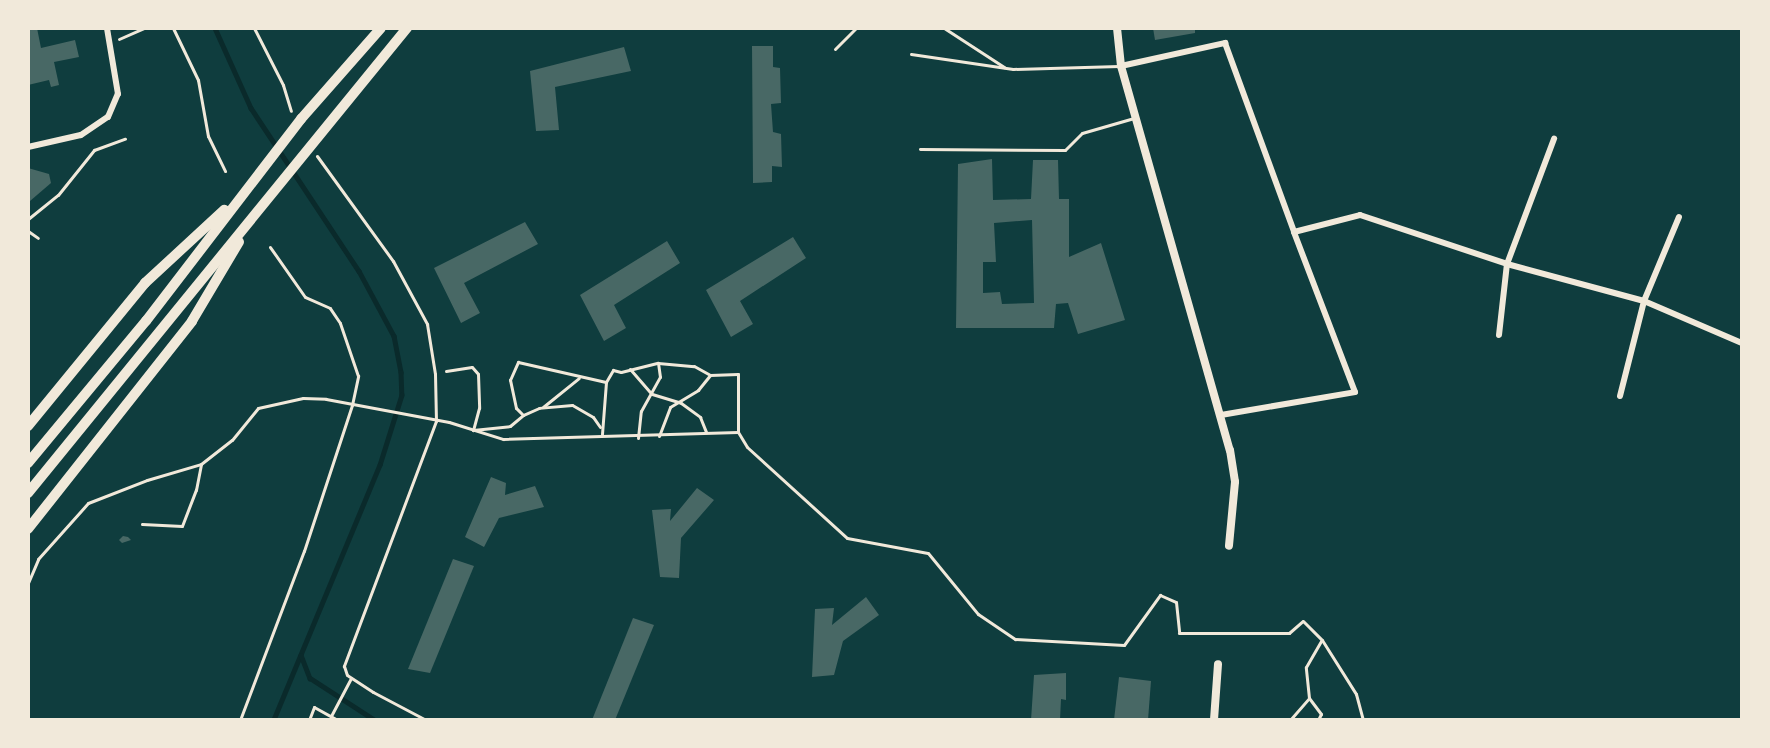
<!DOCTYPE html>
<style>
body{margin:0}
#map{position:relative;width:1770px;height:748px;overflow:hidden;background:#0f3d3e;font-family:"PT Sans",sans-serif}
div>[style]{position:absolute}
.stream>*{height:4.5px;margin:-2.25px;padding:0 2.25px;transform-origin:2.25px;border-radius:2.25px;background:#0a2a2b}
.building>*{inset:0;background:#486865}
.path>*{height:3px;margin:-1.5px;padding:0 1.5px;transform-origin:1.5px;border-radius:1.5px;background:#f1e9da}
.service>*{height:3px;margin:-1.5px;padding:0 1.5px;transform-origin:1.5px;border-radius:1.5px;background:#f1e9da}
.minor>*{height:6px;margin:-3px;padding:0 3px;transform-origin:3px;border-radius:3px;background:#f1e9da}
.tertiary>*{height:8px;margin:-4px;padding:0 4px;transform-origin:4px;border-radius:4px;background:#f1e9da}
.trunk>*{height:10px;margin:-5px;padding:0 5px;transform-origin:5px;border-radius:5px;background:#f1e9da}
span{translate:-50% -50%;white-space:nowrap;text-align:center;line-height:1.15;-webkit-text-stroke:5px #f1e9da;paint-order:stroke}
.frame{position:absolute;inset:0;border:30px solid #f1e9da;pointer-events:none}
</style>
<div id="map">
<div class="stream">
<div style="left:215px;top:28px;width:88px;rotate:65.8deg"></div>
<div style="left:251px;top:108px;width:196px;rotate:56.5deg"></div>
<div style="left:359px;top:271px;width:74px;rotate:61.7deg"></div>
<div style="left:394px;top:336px;width:37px;rotate:79deg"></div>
<div style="left:401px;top:372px;width:23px;rotate:88deg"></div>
<div style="left:402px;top:395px;width:73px;rotate:107.4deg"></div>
<div style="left:380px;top:465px;width:276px;rotate:112.6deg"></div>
<div style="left:301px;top:655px;width:25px;rotate:69deg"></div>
<div style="left:310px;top:678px;width:77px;rotate:32.9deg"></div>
</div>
<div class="building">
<div style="clip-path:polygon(28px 28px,37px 28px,41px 48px,75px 40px,79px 57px,54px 62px,59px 85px,51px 87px,49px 80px,28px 85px)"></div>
<div style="clip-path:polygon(1153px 28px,1195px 28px,1195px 33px,1155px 40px)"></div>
<div style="clip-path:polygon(752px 46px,773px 46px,773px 67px,780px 68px,781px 103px,771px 104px,773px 132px,781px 134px,782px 167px,772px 166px,772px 182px,753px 183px)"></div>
<div style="clip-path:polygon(624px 47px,631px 71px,555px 87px,559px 130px,536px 131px,530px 71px)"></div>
<div style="clip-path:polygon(evenodd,992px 159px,993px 200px,1031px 199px,1033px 160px,1058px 160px,1059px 199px,1069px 199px,1069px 257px,1101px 243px,1125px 320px,1078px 334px,1068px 303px,1056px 304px,1054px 328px,956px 328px,958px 164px,992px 159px,1032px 220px,1034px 303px,1002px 304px,1000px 292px,983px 293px,983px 262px,996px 262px,994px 223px,1032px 220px)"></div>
<div style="clip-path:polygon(28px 168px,49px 174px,51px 183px,30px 201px)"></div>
<div style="clip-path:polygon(525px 222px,538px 244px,464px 283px,480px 313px,461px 323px,434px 268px)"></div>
<div style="clip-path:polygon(793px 237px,806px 258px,740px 301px,753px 324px,731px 337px,706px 290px)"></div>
<div style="clip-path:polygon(667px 241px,680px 263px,614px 305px,626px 328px,604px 341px,580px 295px)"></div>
<div style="clip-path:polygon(491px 477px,506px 483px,505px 495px,535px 486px,544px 507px,499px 518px,484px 547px,465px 537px)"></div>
<div style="clip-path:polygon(697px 488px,714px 500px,681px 538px,679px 578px,660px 577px,652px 510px,671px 509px,670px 521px)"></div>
<div style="clip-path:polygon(123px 536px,128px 537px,131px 540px,122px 543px,119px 540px)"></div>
<div style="clip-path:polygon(453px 559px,474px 566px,430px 673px,408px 669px)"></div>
<div style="clip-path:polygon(866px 597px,879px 615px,843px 641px,834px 675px,812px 677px,815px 609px,834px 608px,832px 625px)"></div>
<div style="clip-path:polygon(633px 618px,654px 625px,615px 720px,592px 720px)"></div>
<div style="clip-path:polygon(1066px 673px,1066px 700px,1061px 699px,1060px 720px,1031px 720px,1034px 675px)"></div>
<div style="clip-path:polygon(1119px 677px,1151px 681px,1148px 720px,1114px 720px)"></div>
</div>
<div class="path">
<div style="left:173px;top:28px;width:58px;rotate:64.3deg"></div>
<div style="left:198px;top:80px;width:57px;rotate:79.9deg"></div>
<div style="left:208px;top:136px;width:39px;rotate:64deg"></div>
<div style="left:254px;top:28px;width:64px;rotate:63deg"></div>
<div style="left:283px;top:85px;width:27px;rotate:73deg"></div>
<div style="left:119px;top:39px;width:27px;rotate:-24deg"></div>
<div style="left:317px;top:156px;width:130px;rotate:54.1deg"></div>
<div style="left:393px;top:261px;width:72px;rotate:61.6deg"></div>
<div style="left:427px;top:324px;width:51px;rotate:80.9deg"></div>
<div style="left:435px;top:374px;width:47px;rotate:88.8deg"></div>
<div style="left:436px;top:421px;width:262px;rotate:110.6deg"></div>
<div style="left:344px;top:666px;width:9px;rotate:72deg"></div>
<div style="left:347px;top:675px;width:31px;rotate:33deg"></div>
<div style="left:373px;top:692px;width:60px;rotate:27.8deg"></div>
<div style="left:28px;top:219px;width:38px;rotate:-39deg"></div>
<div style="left:58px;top:195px;width:58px;rotate:-51.3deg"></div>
<div style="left:94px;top:150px;width:33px;rotate:-20deg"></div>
<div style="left:28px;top:231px;width:12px;rotate:35deg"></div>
<div style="left:630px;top:369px;width:33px;rotate:49deg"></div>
<div style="left:652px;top:394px;width:30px;rotate:17deg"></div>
<div style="left:681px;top:403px;width:24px;rotate:36deg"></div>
<div style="left:700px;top:417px;width:16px;rotate:68deg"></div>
<div style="left:446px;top:371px;width:26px;rotate:-9deg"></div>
<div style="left:472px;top:367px;width:9px;rotate:49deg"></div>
<div style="left:478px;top:374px;width:34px;rotate:88deg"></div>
<div style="left:479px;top:408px;width:23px;rotate:105deg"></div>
<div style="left:473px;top:430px;width:37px;rotate:-6deg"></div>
<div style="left:510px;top:426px;width:17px;rotate:-40deg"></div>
<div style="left:543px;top:407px;width:46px;rotate:-38.9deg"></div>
<div style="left:600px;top:427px;width:12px;rotate:-125deg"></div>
<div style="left:593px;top:417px;width:24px;rotate:-150deg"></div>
<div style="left:572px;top:405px;width:33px;rotate:175deg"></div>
<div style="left:539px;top:408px;width:17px;rotate:156deg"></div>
<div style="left:523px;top:415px;width:10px;rotate:-135deg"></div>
<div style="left:516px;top:408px;width:29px;rotate:-102deg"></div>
<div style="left:510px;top:380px;width:20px;rotate:-66deg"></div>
<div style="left:518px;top:362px;width:90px;rotate:12.8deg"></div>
<div style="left:602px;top:434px;width:52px;rotate:-85.6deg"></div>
<div style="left:606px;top:382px;width:14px;rotate:-60deg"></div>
<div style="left:613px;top:370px;width:8px;rotate:14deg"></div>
<div style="left:621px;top:372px;width:38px;rotate:-14deg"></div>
<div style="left:658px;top:363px;width:36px;rotate:5deg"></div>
<div style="left:694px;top:366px;width:18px;rotate:29deg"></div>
<div style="left:710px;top:375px;width:28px;rotate:-2deg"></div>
<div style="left:738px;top:374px;width:58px;rotate:90deg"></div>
<div style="left:659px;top:436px;width:31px;rotate:-69deg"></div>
<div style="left:670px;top:407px;width:33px;rotate:-31deg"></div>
<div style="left:698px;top:390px;width:19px;rotate:-51deg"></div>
<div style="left:638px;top:438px;width:27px;rotate:-84deg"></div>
<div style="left:641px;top:411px;width:39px;rotate:-61deg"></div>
<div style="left:660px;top:377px;width:14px;rotate:-98deg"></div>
<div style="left:142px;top:524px;width:40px;rotate:2.9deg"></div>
<div style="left:182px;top:526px;width:39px;rotate:-69deg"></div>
<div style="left:196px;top:490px;width:26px;rotate:-79deg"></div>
<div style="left:28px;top:583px;width:26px;rotate:-67deg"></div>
<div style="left:38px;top:559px;width:75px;rotate:-48.2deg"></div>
<div style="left:88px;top:503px;width:63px;rotate:-21.3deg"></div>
<div style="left:147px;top:480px;width:56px;rotate:-16.5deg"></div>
<div style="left:201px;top:464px;width:39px;rotate:-38deg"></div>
<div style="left:232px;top:440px;width:41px;rotate:-50.9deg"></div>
<div style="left:258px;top:408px;width:46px;rotate:-12.5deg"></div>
<div style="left:303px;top:398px;width:23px;rotate:2deg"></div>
<div style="left:326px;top:399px;width:125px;rotate:10.6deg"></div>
<div style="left:449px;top:422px;width:57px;rotate:17.5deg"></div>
<div style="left:503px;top:439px;width:235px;rotate:-1.7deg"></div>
<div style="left:738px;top:432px;width:17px;rotate:59deg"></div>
<div style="left:747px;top:447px;width:135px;rotate:42.3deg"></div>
<div style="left:847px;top:538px;width:82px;rotate:10.5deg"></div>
<div style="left:928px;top:553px;width:79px;rotate:50.7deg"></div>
<div style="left:978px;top:614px;width:45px;rotate:34deg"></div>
<div style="left:1015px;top:639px;width:109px;rotate:3.2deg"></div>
<div style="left:1124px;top:645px;width:62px;rotate:-54.2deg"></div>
<div style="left:1160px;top:595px;width:17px;rotate:24deg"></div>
<div style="left:1176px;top:602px;width:31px;rotate:84deg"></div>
<div style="left:1179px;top:633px;width:110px"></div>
<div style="left:1289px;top:633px;width:18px;rotate:-41deg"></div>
<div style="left:1303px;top:621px;width:27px;rotate:45deg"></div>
<div style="left:1322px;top:640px;width:64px;rotate:57.8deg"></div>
<div style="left:1356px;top:694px;width:27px;rotate:75deg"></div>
<div style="left:1309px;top:698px;width:31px;rotate:-96deg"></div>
<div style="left:1306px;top:667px;width:30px;rotate:-60deg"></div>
<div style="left:331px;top:716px;width:43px;rotate:-62.2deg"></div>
<div style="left:240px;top:720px;width:181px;rotate:-69.3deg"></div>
<div style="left:304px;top:551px;width:154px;rotate:-71.8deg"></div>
<div style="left:352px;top:405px;width:30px;rotate:-78deg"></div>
<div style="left:358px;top:376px;width:56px;rotate:-108.8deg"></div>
<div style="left:340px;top:323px;width:18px;rotate:-124deg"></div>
<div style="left:330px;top:308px;width:27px;rotate:-156deg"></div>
<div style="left:305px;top:297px;width:61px;rotate:-125deg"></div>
<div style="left:309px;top:720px;width:14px;rotate:-69deg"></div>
<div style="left:314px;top:707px;width:26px;rotate:29deg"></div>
<div style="left:1290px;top:720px;width:29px;rotate:-49deg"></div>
<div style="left:1309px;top:698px;width:20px;rotate:53deg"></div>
<div style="left:1321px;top:714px;width:7px;rotate:117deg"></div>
</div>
<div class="service">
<div style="left:944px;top:28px;width:72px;rotate:33deg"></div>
<div style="left:835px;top:49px;width:30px;rotate:-45deg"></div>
<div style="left:911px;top:54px;width:103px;rotate:8.4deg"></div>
<div style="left:1013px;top:69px;width:106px;rotate:-1.6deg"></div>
<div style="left:920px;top:149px;width:145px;rotate:0.4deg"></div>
<div style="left:1065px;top:150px;width:24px;rotate:-45deg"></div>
<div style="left:1082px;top:133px;width:54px;rotate:-16.1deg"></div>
<div style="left:885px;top:720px;width:11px"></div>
</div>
<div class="minor">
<div style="left:1121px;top:66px;width:107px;rotate:-12.5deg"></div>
<div style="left:1225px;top:43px;width:201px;rotate:69.9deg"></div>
<div style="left:1294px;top:232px;width:68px;rotate:-14.4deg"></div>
<div style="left:1360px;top:215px;width:155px;rotate:18.4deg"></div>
<div style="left:1507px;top:264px;width:142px;rotate:15.1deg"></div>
<div style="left:1644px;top:301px;width:107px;rotate:23.2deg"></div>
<div style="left:28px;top:147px;width:54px;rotate:-12.8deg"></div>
<div style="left:81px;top:135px;width:32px;rotate:-34deg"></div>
<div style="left:108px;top:117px;width:25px;rotate:-67deg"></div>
<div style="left:118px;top:94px;width:67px;rotate:-99.5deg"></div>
<div style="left:1499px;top:335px;width:71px;rotate:-83.6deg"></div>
<div style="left:1507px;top:264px;width:134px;rotate:-69.4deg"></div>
<div style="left:1620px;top:396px;width:98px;rotate:-75.8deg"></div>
<div style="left:1644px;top:301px;width:91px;rotate:-67.4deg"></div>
<div style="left:1221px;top:415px;width:136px;rotate:-9.7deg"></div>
<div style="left:1355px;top:392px;width:171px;rotate:-110.9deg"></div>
</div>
<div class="tertiary">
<div style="left:1117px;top:28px;width:38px;rotate:84deg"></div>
<div style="left:1121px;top:66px;width:399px;rotate:74.2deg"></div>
<div style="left:1230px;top:450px;width:32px;rotate:81deg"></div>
<div style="left:1235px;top:482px;width:64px;rotate:95.4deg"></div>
<div style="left:1214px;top:720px;width:56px;rotate:-85.9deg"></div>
</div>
<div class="trunk">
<div style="left:28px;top:426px;width:185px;rotate:-50.7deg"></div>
<div style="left:145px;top:283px;width:108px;rotate:-42.7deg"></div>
<div style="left:28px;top:463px;width:185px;rotate:-50.3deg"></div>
<div style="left:146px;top:321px;width:255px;rotate:-52.5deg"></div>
<div style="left:301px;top:119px;width:121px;rotate:-48.7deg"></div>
<div style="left:28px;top:493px;width:600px;rotate:-50.82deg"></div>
<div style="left:28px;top:529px;width:265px;rotate:-51.7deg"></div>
<div style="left:192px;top:321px;width:92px;rotate:-59.3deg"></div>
</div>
<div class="frame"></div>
</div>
